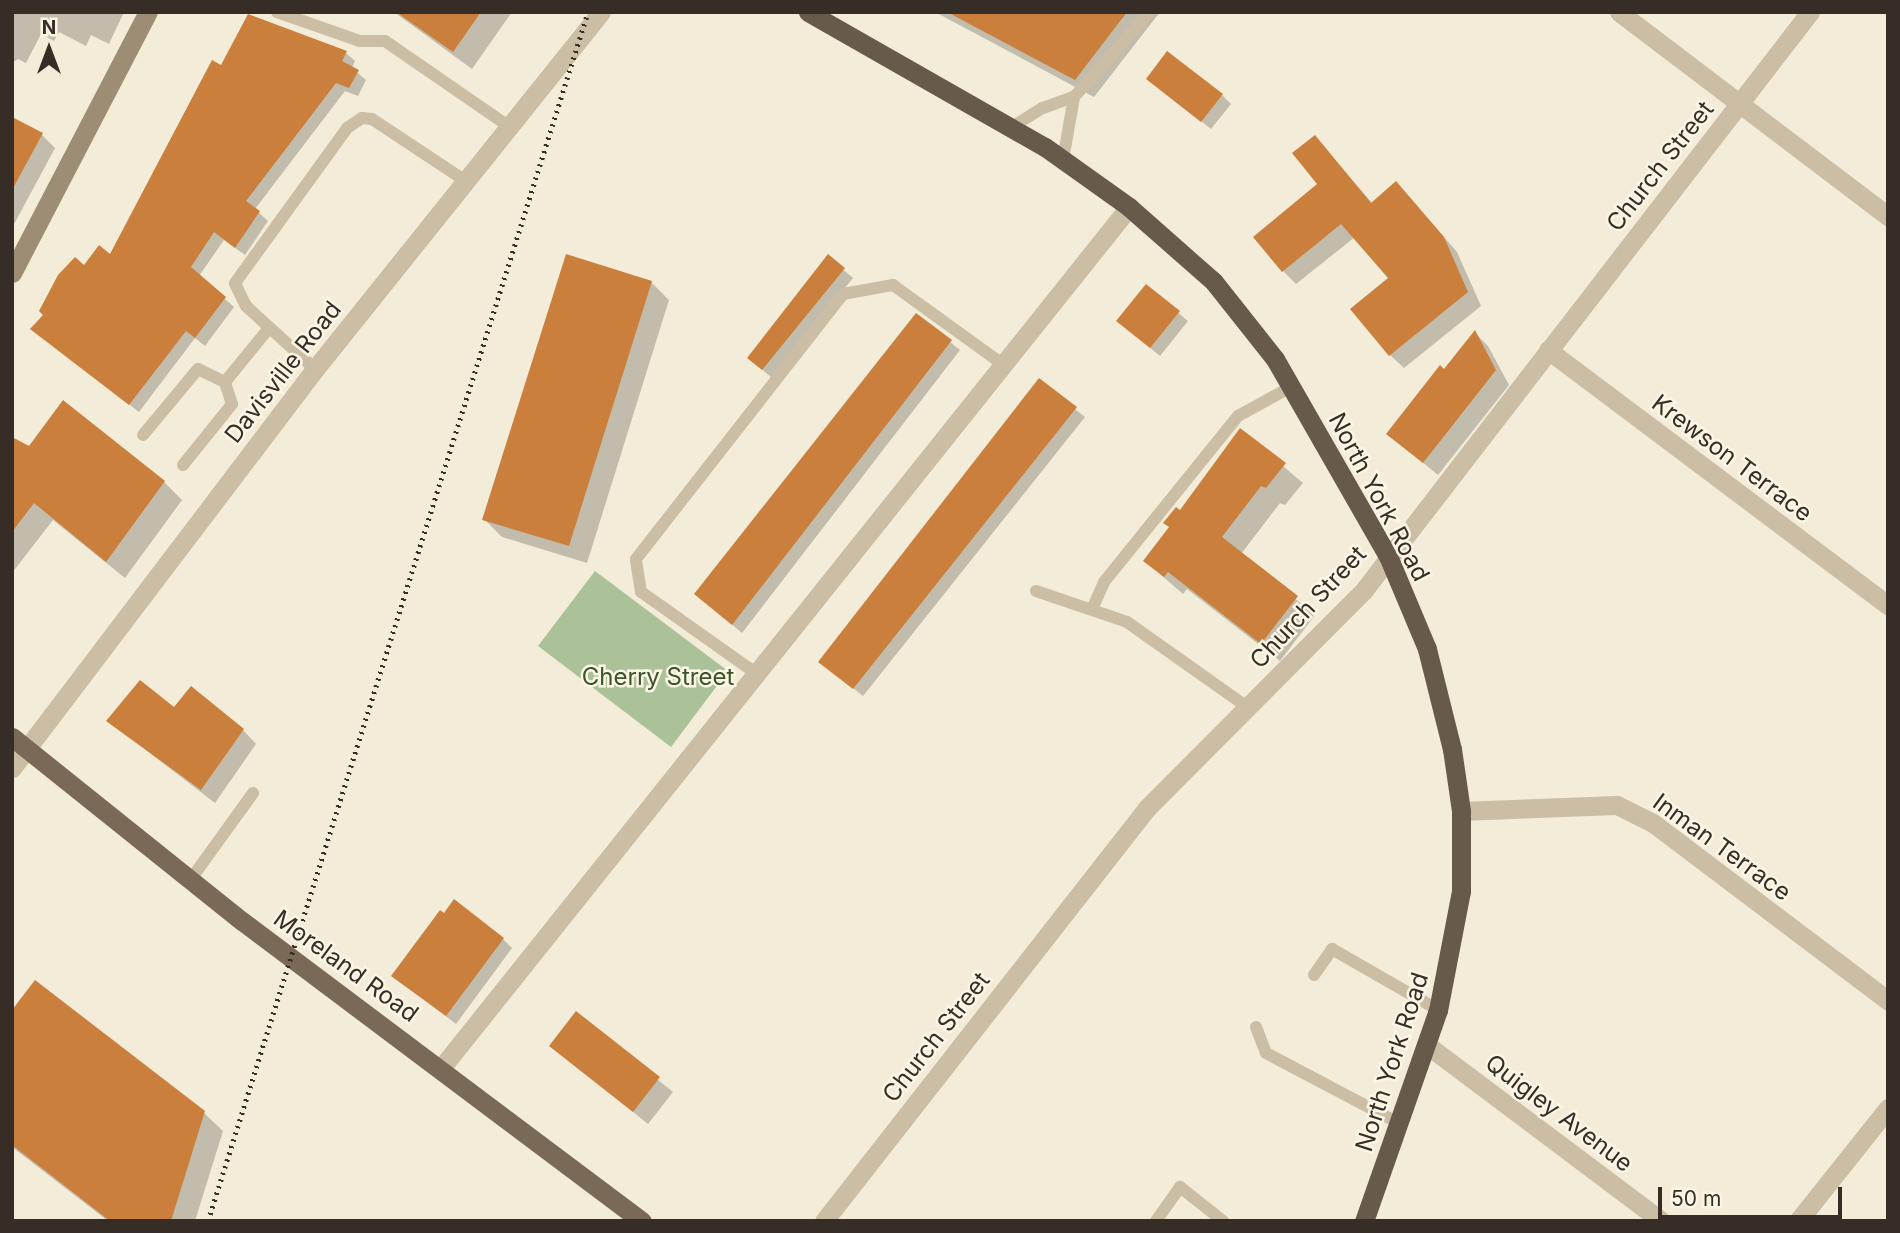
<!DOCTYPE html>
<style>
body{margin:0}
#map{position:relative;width:1900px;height:1233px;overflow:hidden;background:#f2ecd8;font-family:Inter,sans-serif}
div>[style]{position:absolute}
.green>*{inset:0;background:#abc298}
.shadow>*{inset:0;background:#0003}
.building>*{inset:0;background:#cb7f3d}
.service>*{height:12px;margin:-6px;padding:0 6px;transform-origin:6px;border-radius:6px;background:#cbbea4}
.minor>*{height:19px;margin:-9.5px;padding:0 9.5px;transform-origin:9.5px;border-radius:9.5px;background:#cbbea4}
.tertiary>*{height:19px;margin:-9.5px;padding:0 9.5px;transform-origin:9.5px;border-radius:9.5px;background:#cbbea4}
.secondary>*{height:19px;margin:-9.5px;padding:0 9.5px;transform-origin:9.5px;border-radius:9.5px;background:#9e8d75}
.primary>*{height:19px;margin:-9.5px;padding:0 9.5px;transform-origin:9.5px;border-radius:9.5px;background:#796956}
.trunk>*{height:19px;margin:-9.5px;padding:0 9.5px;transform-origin:9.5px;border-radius:9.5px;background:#685a4a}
.rail>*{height:5px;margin-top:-2.5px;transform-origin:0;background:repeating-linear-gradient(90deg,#362e26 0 2px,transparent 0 7px)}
span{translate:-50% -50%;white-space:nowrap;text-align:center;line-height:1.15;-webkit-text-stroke:5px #faf5e5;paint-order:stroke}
.street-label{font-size:24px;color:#362e26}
.park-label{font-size:24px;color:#3b5529}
.frame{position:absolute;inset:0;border:14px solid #362e26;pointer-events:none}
.north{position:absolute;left:14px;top:14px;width:70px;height:70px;-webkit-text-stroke:5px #faf5e5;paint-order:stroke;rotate:0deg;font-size:19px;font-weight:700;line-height:28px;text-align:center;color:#362e26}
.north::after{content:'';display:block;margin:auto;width:24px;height:32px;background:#362e26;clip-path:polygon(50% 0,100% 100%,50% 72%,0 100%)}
.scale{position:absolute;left:1658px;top:1187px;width:184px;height:32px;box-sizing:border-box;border:4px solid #362e26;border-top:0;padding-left:9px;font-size:21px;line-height:24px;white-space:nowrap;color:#362e26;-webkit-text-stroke:5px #faf5e5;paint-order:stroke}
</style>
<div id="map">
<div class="green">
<div style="clip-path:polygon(595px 571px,728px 671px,671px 747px,538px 646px)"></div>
</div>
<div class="shadow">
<div style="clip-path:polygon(12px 12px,124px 12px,109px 44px,91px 35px,86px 46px,59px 32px,54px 41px,41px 34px,26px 63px,18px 59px,12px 63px)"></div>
<div style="clip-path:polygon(394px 12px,512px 12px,472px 69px)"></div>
<div style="clip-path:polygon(935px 12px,1160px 12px,1094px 97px)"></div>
<div style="clip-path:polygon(346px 53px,355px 61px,352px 68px,366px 80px,358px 96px,345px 91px,255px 209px,268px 221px,245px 255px,224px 240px,199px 276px,234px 307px,205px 346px,195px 338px,139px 412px,33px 329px,85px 268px,111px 256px,222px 67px)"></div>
<div style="clip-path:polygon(1148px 79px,1222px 95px,1231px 104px,1211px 129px)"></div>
<div style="clip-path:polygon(12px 119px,42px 135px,55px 148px,12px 228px)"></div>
<div style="clip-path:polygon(1315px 137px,1373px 204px,1409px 197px,1457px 252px,1481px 306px,1404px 368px,1390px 355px,1390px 279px,1355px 237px,1296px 284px,1283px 271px,1320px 184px)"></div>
<div style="clip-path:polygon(828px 257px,853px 278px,772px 378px,758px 366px)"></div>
<div style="clip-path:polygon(651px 282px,669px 300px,587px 563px,502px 537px,484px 519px)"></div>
<div style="clip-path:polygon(1146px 286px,1188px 321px,1160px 356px,1127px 329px)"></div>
<div style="clip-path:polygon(917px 316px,960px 350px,742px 633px,696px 594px)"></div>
<div style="clip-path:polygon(1475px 333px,1488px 346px,1509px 385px,1438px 475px,1388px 434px)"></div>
<div style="clip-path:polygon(1039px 381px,1085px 417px,863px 696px,820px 662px)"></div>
<div style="clip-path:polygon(1240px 430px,1303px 483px,1285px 505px,1280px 503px,1241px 554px,1315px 615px,1280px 661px,1187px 589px,1183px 594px,1145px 561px)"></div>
<div style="clip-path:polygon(12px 472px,164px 482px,182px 500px,125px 578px,53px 520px,12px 573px)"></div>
<div style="clip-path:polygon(174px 710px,243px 730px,256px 744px,215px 803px,108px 721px)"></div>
<div style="clip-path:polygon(503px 939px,512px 948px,456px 1024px,393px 976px)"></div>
<div style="clip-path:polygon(12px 1013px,204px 1113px,223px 1131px,195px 1221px,108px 1221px,12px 1147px)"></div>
<div style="clip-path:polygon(576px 1014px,673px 1092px,648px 1124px,551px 1046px)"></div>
</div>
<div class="building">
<div style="clip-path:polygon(396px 12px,481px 12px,453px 52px)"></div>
<div style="clip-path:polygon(947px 12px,1127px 12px,1075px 80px)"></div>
<div style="clip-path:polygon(248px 14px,347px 51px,342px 61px,359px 70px,349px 88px,336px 83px,246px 201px,260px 211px,235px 248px,214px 232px,191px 267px,226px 297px,195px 338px,186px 331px,129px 405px,30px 329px,43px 315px,39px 311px,58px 275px,75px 257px,84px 265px,99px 245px,110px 254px,212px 60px,221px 65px)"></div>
<div style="clip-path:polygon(1167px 51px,1223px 94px,1201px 122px,1146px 79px)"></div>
<div style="clip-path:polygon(12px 117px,43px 133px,12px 190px)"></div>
<div style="clip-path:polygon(1315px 135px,1371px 203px,1396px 181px,1444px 237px,1468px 292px,1389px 356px,1350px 309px,1388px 278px,1341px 224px,1282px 272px,1253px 237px,1317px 184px,1292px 153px)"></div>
<div style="clip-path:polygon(566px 254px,652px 281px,569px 546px,482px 520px)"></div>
<div style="clip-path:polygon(828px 254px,845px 268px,762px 370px,747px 358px)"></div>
<div style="clip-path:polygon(1146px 284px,1180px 311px,1150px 348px,1116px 321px)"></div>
<div style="clip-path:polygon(916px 313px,952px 340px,732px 625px,694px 594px)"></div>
<div style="clip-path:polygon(1475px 330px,1496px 370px,1423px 463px,1386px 434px,1440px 365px,1444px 369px)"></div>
<div style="clip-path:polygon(1039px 378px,1077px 407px,853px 689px,818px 662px)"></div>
<div style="clip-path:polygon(63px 400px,165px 481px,106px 562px,34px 503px,12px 532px,12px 437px,29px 446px)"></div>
<div style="clip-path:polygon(1240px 428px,1286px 463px,1266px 488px,1261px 486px,1222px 537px,1298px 596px,1261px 644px,1168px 572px,1164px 577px,1143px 561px,1169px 527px,1163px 523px,1176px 507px,1180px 510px)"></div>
<div style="clip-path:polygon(140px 680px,174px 707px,191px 686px,244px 729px,201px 790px,106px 721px)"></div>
<div style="clip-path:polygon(454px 899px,504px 938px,446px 1016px,391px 976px,440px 910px,444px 913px)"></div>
<div style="clip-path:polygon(35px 980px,205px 1111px,171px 1221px,110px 1221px,12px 1145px,12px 1010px)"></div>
<div style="clip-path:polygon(576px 1011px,660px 1077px,633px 1112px,549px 1046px)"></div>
</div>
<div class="service">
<div style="left:277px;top:12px;width:88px;rotate:19.3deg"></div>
<div style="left:360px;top:41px;width:25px"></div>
<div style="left:385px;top:41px;width:150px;rotate:34.6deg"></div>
<div style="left:1012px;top:127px;width:36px;rotate:-32deg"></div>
<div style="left:1043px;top:108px;width:33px;rotate:-20deg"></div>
<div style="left:1074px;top:97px;width:114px;rotate:-48.2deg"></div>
<div style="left:1063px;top:160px;width:64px;rotate:-80.1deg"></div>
<div style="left:315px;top:369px;width:93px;rotate:-137.6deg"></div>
<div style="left:246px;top:306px;width:25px;rotate:-116deg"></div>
<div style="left:235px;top:283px;width:191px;rotate:-54.1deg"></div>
<div style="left:347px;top:128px;width:18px;rotate:-34deg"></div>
<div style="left:362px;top:118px;width:10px;rotate:6deg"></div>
<div style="left:372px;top:119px;width:110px;rotate:33.5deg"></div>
<div style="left:143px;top:435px;width:86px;rotate:-50.2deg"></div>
<div style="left:198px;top:369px;width:30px;rotate:26deg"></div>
<div style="left:225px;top:382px;width:70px;rotate:-50.8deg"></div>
<div style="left:183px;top:465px;width:78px;rotate:-51.2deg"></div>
<div style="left:232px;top:404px;width:23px;rotate:-108deg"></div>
<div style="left:1036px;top:591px;width:96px;rotate:18.8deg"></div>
<div style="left:1127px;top:622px;width:147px;rotate:35.3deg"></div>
<div style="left:1093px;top:607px;width:27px;rotate:-66deg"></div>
<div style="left:1104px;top:582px;width:213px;rotate:-51.1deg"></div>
<div style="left:1238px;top:416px;width:60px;rotate:-28.7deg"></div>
<div style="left:757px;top:674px;width:142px;rotate:-144.7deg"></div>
<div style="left:641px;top:592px;width:33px;rotate:-99deg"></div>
<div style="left:636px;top:559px;width:336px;rotate:-52deg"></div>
<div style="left:843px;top:294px;width:51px;rotate:-10.2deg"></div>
<div style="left:893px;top:285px;width:133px;rotate:35.8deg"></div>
<div style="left:191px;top:879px;width:106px;rotate:-54.2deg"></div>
<div style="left:1314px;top:975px;width:32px;rotate:-55deg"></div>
<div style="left:1332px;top:949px;width:122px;rotate:29.9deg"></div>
<div style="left:1256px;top:1027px;width:28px;rotate:69deg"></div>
<div style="left:1266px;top:1053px;width:150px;rotate:27.8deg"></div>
<div style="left:1156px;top:1221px;width:42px;rotate:-54.8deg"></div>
<div style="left:1180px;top:1187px;width:55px;rotate:38.3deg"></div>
</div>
<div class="minor">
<div style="left:1619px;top:12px;width:338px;rotate:37.2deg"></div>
<div style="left:1548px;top:350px;width:425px;rotate:36.9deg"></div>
<div style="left:1461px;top:811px;width:156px;rotate:-2.2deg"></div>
<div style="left:1617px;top:805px;width:40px;rotate:26.6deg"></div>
<div style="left:1653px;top:823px;width:295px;rotate:37.1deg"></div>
<div style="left:1427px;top:1045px;width:293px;rotate:36.9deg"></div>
<div style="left:442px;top:1067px;width:1101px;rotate:-51.38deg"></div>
<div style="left:824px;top:1221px;width:524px;rotate:-51.97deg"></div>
<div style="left:1147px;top:808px;width:308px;rotate:-45.1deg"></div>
<div style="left:1364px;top:590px;width:730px;rotate:-52.35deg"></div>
<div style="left:1798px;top:1221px;width:144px;rotate:-51.5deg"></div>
</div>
<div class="tertiary">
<div style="left:12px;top:768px;width:501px;rotate:-52.79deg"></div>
<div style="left:315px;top:369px;width:457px;rotate:-51.3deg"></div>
</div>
<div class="secondary">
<div style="left:12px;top:273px;width:294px;rotate:-62.5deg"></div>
</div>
<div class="primary">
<div style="left:12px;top:737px;width:295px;rotate:38.7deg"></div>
<div style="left:242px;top:921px;width:500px;rotate:36.9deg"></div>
</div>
<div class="trunk">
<div style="left:808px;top:12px;width:273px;rotate:29.7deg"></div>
<div style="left:1045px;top:147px;width:103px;rotate:35.5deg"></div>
<div style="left:1129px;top:207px;width:113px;rotate:41.4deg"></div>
<div style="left:1214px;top:282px;width:98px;rotate:51.6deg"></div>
<div style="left:1275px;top:359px;width:227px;rotate:60.2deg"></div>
<div style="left:1388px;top:556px;width:101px;rotate:67.2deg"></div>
<div style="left:1427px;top:649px;width:103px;rotate:76deg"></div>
<div style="left:1452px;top:749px;width:63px;rotate:81.7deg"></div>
<div style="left:1461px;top:811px;width:80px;rotate:90deg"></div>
<div style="left:1461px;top:891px;width:121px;rotate:100.9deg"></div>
<div style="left:1438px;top:1010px;width:224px;rotate:109.3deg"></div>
</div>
<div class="rail">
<div style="left:208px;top:1221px;width:1267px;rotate:-72.55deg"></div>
</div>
<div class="street-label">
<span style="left:1660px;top:166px;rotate:-52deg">Church Street</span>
<span style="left:283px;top:372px;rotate:-52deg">Davisville Road</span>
<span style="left:1732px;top:458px;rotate:37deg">Krewson Terrace</span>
<span style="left:1379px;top:497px;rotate:62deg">North York Road</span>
<span style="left:1308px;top:607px;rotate:-47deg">Church Street</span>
<span style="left:1722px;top:847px;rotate:36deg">Inman Terrace</span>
<span style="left:346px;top:966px;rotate:36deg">Moreland Road</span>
<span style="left:936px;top:1037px;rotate:-52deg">Church Street</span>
<span style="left:1392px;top:1062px;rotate:-72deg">North York Road</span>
<span style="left:1559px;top:1113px;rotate:37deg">Quigley Avenue</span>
</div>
<div class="park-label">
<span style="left:658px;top:677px">Cherry Street</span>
</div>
<div class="frame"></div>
<div class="north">N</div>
<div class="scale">50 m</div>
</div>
